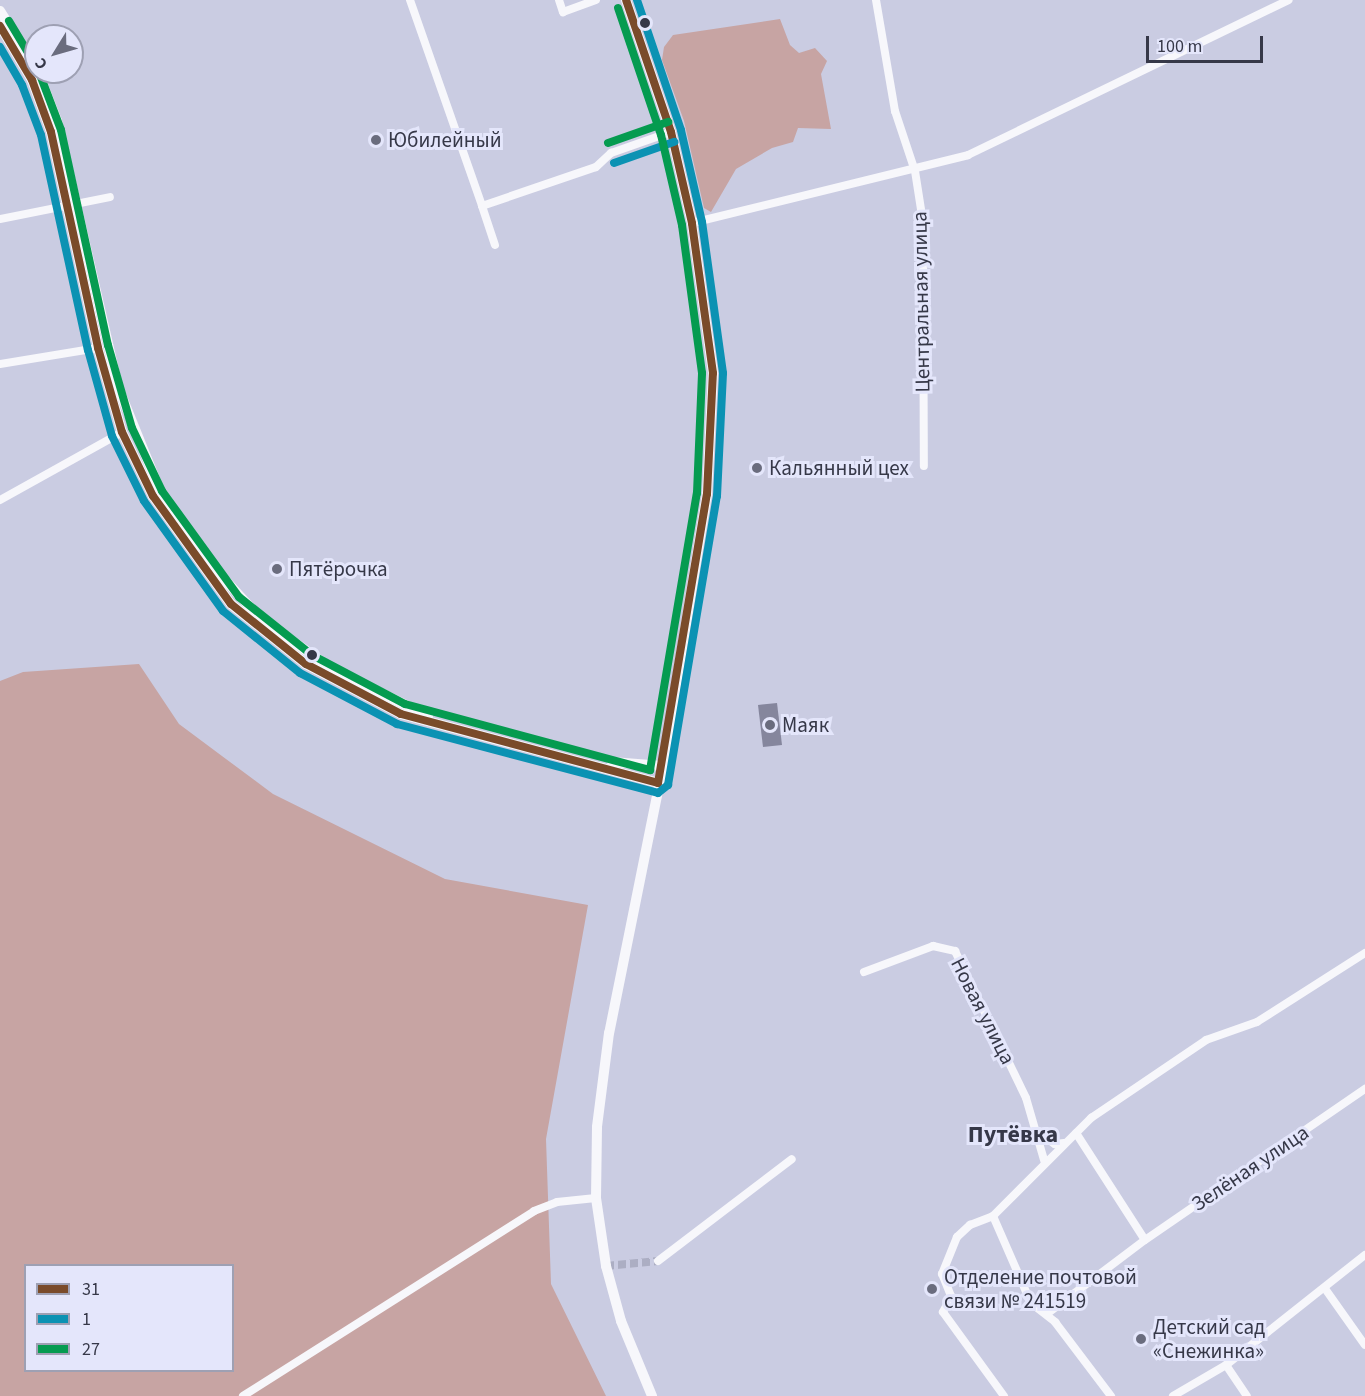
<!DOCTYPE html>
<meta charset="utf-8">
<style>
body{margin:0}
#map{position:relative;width:1365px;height:1396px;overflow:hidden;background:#cacce2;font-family:"Source Sans 3",sans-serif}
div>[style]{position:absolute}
.green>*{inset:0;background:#c7a4a3}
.building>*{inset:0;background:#85869d}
.minor-tunnel>*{height:8px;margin-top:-4px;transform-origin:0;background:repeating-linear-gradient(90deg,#acaec3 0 8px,transparent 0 12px)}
.minor>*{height:8px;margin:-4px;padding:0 4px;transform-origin:4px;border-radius:4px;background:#f7f7fb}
.major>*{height:10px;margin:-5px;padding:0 5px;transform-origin:5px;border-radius:5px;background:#f7f7fb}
.bus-1>*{height:8px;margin:-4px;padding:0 4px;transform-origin:4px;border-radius:4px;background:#7a4b2a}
.bus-2>*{height:8px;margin:-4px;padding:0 4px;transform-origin:4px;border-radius:4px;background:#0b92b3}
.bus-3>*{height:8px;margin:-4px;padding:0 4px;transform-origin:4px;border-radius:4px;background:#059b50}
.dots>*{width:16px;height:16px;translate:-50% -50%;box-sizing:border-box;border:3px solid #e4e6fb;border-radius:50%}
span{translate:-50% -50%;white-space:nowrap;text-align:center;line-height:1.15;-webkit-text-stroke:6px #e4e6fb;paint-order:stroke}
.poi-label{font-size:21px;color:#363848}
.left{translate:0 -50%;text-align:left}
.street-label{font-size:21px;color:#363848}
.quarter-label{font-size:24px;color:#363848;font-weight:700}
.legend{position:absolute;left:24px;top:1264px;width:210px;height:108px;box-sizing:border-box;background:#e4e6fb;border:2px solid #9ea0b3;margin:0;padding:8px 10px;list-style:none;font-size:18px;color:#363848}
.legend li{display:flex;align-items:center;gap:12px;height:30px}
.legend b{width:30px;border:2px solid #9ea0b3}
.north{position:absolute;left:24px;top:24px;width:60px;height:60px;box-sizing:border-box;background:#e4e6fb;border:2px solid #9ea0b3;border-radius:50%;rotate:233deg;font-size:16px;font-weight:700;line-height:24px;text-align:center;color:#363848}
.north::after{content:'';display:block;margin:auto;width:21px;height:27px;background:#6a6c7e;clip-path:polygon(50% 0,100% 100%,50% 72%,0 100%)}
.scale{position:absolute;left:1146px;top:36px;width:117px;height:27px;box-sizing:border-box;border:3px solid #363848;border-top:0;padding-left:8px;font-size:18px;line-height:21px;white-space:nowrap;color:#363848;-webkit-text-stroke:4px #e4e6fb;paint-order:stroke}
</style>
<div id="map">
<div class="green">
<div style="clip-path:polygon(780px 19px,790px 45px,799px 53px,815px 48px,827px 61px,821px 74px,831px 129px,798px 128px,793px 142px,772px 148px,736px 169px,711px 212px,704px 208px,684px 121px,662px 60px,664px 47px,673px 35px)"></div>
<div style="clip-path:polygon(evenodd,139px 664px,179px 724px,273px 794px,445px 879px,588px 905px,546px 1139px,551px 1284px,606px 1396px,0 1396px,0 681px,23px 672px,139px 664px,26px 1266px,232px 1266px,232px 1370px,26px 1370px,26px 1266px)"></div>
</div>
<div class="building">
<div style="clip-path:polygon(777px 703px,782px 745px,763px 747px,758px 705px)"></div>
</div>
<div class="minor-tunnel">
<div style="left:606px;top:1266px;width:52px;rotate:-5.5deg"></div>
</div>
<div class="minor">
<div style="left:410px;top:0;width:218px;rotate:70.7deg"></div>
<div style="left:482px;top:206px;width:120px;rotate:-18.9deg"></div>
<div style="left:596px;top:167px;width:21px;rotate:-43deg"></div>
<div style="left:611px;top:153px;width:64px;rotate:-19.3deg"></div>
<div style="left:559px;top:0;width:13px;rotate:72deg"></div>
<div style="left:563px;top:12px;width:35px;rotate:-20deg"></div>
<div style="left:876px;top:0;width:113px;rotate:80.3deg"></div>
<div style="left:895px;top:111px;width:63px;rotate:71.6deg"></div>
<div style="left:915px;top:171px;width:52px;rotate:81.1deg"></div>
<div style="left:923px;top:222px;width:244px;rotate:89.8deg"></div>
<div style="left:482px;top:206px;width:41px;rotate:71.6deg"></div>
<div style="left:0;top:219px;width:112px;rotate:-11.3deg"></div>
<div style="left:692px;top:223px;width:284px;rotate:-13.8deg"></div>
<div style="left:968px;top:155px;width:356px;rotate:-25.8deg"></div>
<div style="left:0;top:364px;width:99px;rotate:-9.3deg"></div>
<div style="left:0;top:500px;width:140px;rotate:-29.1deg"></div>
<div style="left:864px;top:972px;width:74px;rotate:-20.6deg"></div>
<div style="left:933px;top:946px;width:23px;rotate:13deg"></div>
<div style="left:955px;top:951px;width:163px;rotate:64.2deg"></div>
<div style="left:1026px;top:1098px;width:65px;rotate:73.8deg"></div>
<div style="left:1076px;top:1133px;width:127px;rotate:57.2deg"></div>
<div style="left:1040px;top:1134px;width:18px;rotate:34deg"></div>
<div style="left:1055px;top:1144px;width:9px;rotate:-6deg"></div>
<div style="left:993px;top:1216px;width:95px;rotate:66.4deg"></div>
<div style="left:1031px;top:1303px;width:31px;rotate:38deg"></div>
<div style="left:1055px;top:1322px;width:93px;rotate:52.9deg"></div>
<div style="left:658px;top:1261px;width:168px;rotate:-37.3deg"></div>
<div style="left:1326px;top:1290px;width:67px;rotate:54.7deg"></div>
<div style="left:1048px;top:1313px;width:121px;rotate:-37deg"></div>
<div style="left:1145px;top:1240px;width:267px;rotate:-34.5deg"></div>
<div style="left:1226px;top:1365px;width:37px;rotate:56deg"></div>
<div style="left:243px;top:1396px;width:345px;rotate:-32.4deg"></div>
<div style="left:534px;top:1211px;width:25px;rotate:-21deg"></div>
<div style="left:557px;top:1202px;width:39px;rotate:-6deg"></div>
<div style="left:1004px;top:1396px;width:104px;rotate:-126deg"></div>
<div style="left:943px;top:1312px;width:18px;rotate:-63deg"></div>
<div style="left:951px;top:1296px;width:24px;rotate:-112deg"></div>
<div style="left:942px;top:1274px;width:40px;rotate:-68deg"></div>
<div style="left:957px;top:1237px;width:18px;rotate:-43deg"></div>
<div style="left:970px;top:1225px;width:25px;rotate:-21deg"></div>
<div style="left:993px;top:1216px;width:139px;rotate:-45deg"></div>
<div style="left:1091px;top:1118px;width:139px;rotate:-34.1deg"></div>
<div style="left:1206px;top:1040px;width:54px;rotate:-19.4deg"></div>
<div style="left:1257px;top:1022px;width:128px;rotate:-32.6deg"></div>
<div style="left:1173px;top:1396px;width:61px;rotate:-30.3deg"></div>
<div style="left:1226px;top:1365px;width:177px;rotate:-38.4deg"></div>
</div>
<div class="major">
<div style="left:626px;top:0;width:139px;rotate:71.2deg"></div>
<div style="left:671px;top:132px;width:93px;rotate:77deg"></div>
<div style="left:692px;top:223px;width:151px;rotate:82deg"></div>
<div style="left:713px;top:373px;width:121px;rotate:92.8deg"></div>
<div style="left:707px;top:494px;width:276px;rotate:99.2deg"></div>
<div style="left:663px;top:766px;width:272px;rotate:101.4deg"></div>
<div style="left:609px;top:1033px;width:95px;rotate:97.3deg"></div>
<div style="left:597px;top:1127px;width:71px;rotate:90.8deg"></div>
<div style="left:596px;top:1198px;width:69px;rotate:81.6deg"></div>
<div style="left:606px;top:1266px;width:57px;rotate:74.7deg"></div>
<div style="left:621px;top:1321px;width:81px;rotate:67.5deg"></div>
<div style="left:0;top:11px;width:67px;rotate:57.7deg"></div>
<div style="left:0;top:26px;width:63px;rotate:59.3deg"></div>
<div style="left:32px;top:80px;width:55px;rotate:69.9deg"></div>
<div style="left:51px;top:132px;width:221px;rotate:77.7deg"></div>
<div style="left:98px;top:348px;width:87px;rotate:74.1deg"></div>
<div style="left:122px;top:432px;width:71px;rotate:64.2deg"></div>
<div style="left:153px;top:496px;width:133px;rotate:54.2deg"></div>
<div style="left:231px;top:604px;width:96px;rotate:38.7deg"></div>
<div style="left:306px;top:664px;width:107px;rotate:27.8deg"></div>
<div style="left:401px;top:714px;width:266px;rotate:15deg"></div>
<div style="left:38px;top:72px;width:53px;rotate:68.8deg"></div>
<div style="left:57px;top:121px;width:273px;rotate:77.1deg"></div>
<div style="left:118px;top:387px;width:112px;rotate:68deg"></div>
<div style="left:160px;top:491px;width:94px;rotate:55deg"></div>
<div style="left:214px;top:568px;width:68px;rotate:47.4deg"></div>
<div style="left:260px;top:618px;width:88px;rotate:35.3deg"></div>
<div style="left:332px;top:669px;width:107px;rotate:26.1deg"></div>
<div style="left:612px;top:762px;width:51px;rotate:4.5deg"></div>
</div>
<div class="bus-1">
<div style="left:0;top:26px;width:63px;rotate:59.3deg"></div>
<div style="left:32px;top:80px;width:55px;rotate:69.9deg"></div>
<div style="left:51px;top:132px;width:221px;rotate:77.7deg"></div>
<div style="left:98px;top:348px;width:87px;rotate:74.1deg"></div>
<div style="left:122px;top:432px;width:71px;rotate:64.2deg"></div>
<div style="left:153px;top:496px;width:133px;rotate:54.2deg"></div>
<div style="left:231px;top:604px;width:96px;rotate:38.7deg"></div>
<div style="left:306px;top:664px;width:107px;rotate:27.8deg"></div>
<div style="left:401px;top:714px;width:266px;rotate:15deg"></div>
<div style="left:658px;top:783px;width:293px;rotate:-80.4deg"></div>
<div style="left:707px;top:494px;width:121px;rotate:-87.2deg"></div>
<div style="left:713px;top:373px;width:151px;rotate:-98deg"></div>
<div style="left:692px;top:223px;width:93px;rotate:-103deg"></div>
<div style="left:671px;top:132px;width:139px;rotate:-108.8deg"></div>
</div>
<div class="bus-2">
<div style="left:0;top:47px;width:44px;rotate:59.9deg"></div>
<div style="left:22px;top:85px;width:53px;rotate:69.2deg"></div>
<div style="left:41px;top:135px;width:220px;rotate:77.7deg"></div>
<div style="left:88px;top:350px;width:89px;rotate:74.4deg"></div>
<div style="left:112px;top:436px;width:72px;rotate:63.8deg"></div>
<div style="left:144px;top:501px;width:135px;rotate:54.3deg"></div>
<div style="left:223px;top:611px;width:99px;rotate:38.8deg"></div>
<div style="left:300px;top:673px;width:110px;rotate:27.7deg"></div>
<div style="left:397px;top:724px;width:270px;rotate:14.8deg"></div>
<div style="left:658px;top:793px;width:13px;rotate:-39deg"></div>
<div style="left:668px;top:785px;width:293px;rotate:-80.4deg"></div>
<div style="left:717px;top:496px;width:123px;rotate:-87.2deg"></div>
<div style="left:723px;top:373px;width:152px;rotate:-97.9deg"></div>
<div style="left:702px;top:222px;width:94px;rotate:-102.9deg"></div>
<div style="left:681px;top:130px;width:137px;rotate:-108.7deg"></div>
<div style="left:614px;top:163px;width:64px;rotate:-19.3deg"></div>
</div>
<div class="bus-3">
<div style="left:9px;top:21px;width:52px;rotate:59deg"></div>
<div style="left:39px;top:72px;width:62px;rotate:69.2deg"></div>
<div style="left:61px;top:130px;width:220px;rotate:77.7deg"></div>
<div style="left:108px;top:345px;width:86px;rotate:73.9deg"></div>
<div style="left:132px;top:428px;width:70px;rotate:64.5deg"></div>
<div style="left:162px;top:491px;width:131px;rotate:54deg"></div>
<div style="left:239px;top:597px;width:93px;rotate:38.5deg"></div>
<div style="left:312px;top:655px;width:105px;rotate:27.8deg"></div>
<div style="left:405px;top:704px;width:254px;rotate:15.1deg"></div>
<div style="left:650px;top:770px;width:281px;rotate:-80.4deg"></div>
<div style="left:697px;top:493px;width:120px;rotate:-87.6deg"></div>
<div style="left:702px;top:373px;width:149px;rotate:-97.7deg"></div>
<div style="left:682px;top:225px;width:92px;rotate:-103.1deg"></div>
<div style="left:661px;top:135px;width:134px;rotate:-108.7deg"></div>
<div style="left:608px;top:143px;width:64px;rotate:-19.3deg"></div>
</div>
<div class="dots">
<div style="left:645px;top:23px;background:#363848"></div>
<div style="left:376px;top:140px;background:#6a6c7e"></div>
<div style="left:757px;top:468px;background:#6a6c7e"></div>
<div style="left:277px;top:569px;background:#6a6c7e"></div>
<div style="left:312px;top:655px;background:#363848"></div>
<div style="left:770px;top:725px;background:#6a6c7e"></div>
<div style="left:932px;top:1289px;background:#6a6c7e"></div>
<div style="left:1141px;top:1339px;background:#6a6c7e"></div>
</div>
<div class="poi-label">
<span class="left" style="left:388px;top:140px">Юбилейный</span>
<span class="left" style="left:769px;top:468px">Кальянный цех</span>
<span class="left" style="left:289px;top:569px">Пятёрочка</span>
<span class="left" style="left:782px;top:725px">Маяк</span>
<span class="left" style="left:944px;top:1289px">Отделение почтовой<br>связи № 241519</span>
<span class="left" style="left:1153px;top:1339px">Детский сад<br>«Снежинка»</span>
</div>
<div class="street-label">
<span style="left:921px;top:302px;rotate:-91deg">Центральная улица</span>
<span style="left:983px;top:1011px;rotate:63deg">Новая улица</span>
<span style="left:1250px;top:1168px;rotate:-34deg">Зелёная улица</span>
</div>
<div class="quarter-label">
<span style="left:1013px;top:1135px">Путёвка</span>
</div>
<ul class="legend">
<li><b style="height:8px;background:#7a4b2a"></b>31</li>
<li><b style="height:8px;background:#0b92b3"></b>1</li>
<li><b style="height:8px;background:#059b50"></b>27</li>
</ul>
<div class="north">С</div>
<div class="scale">100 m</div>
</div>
